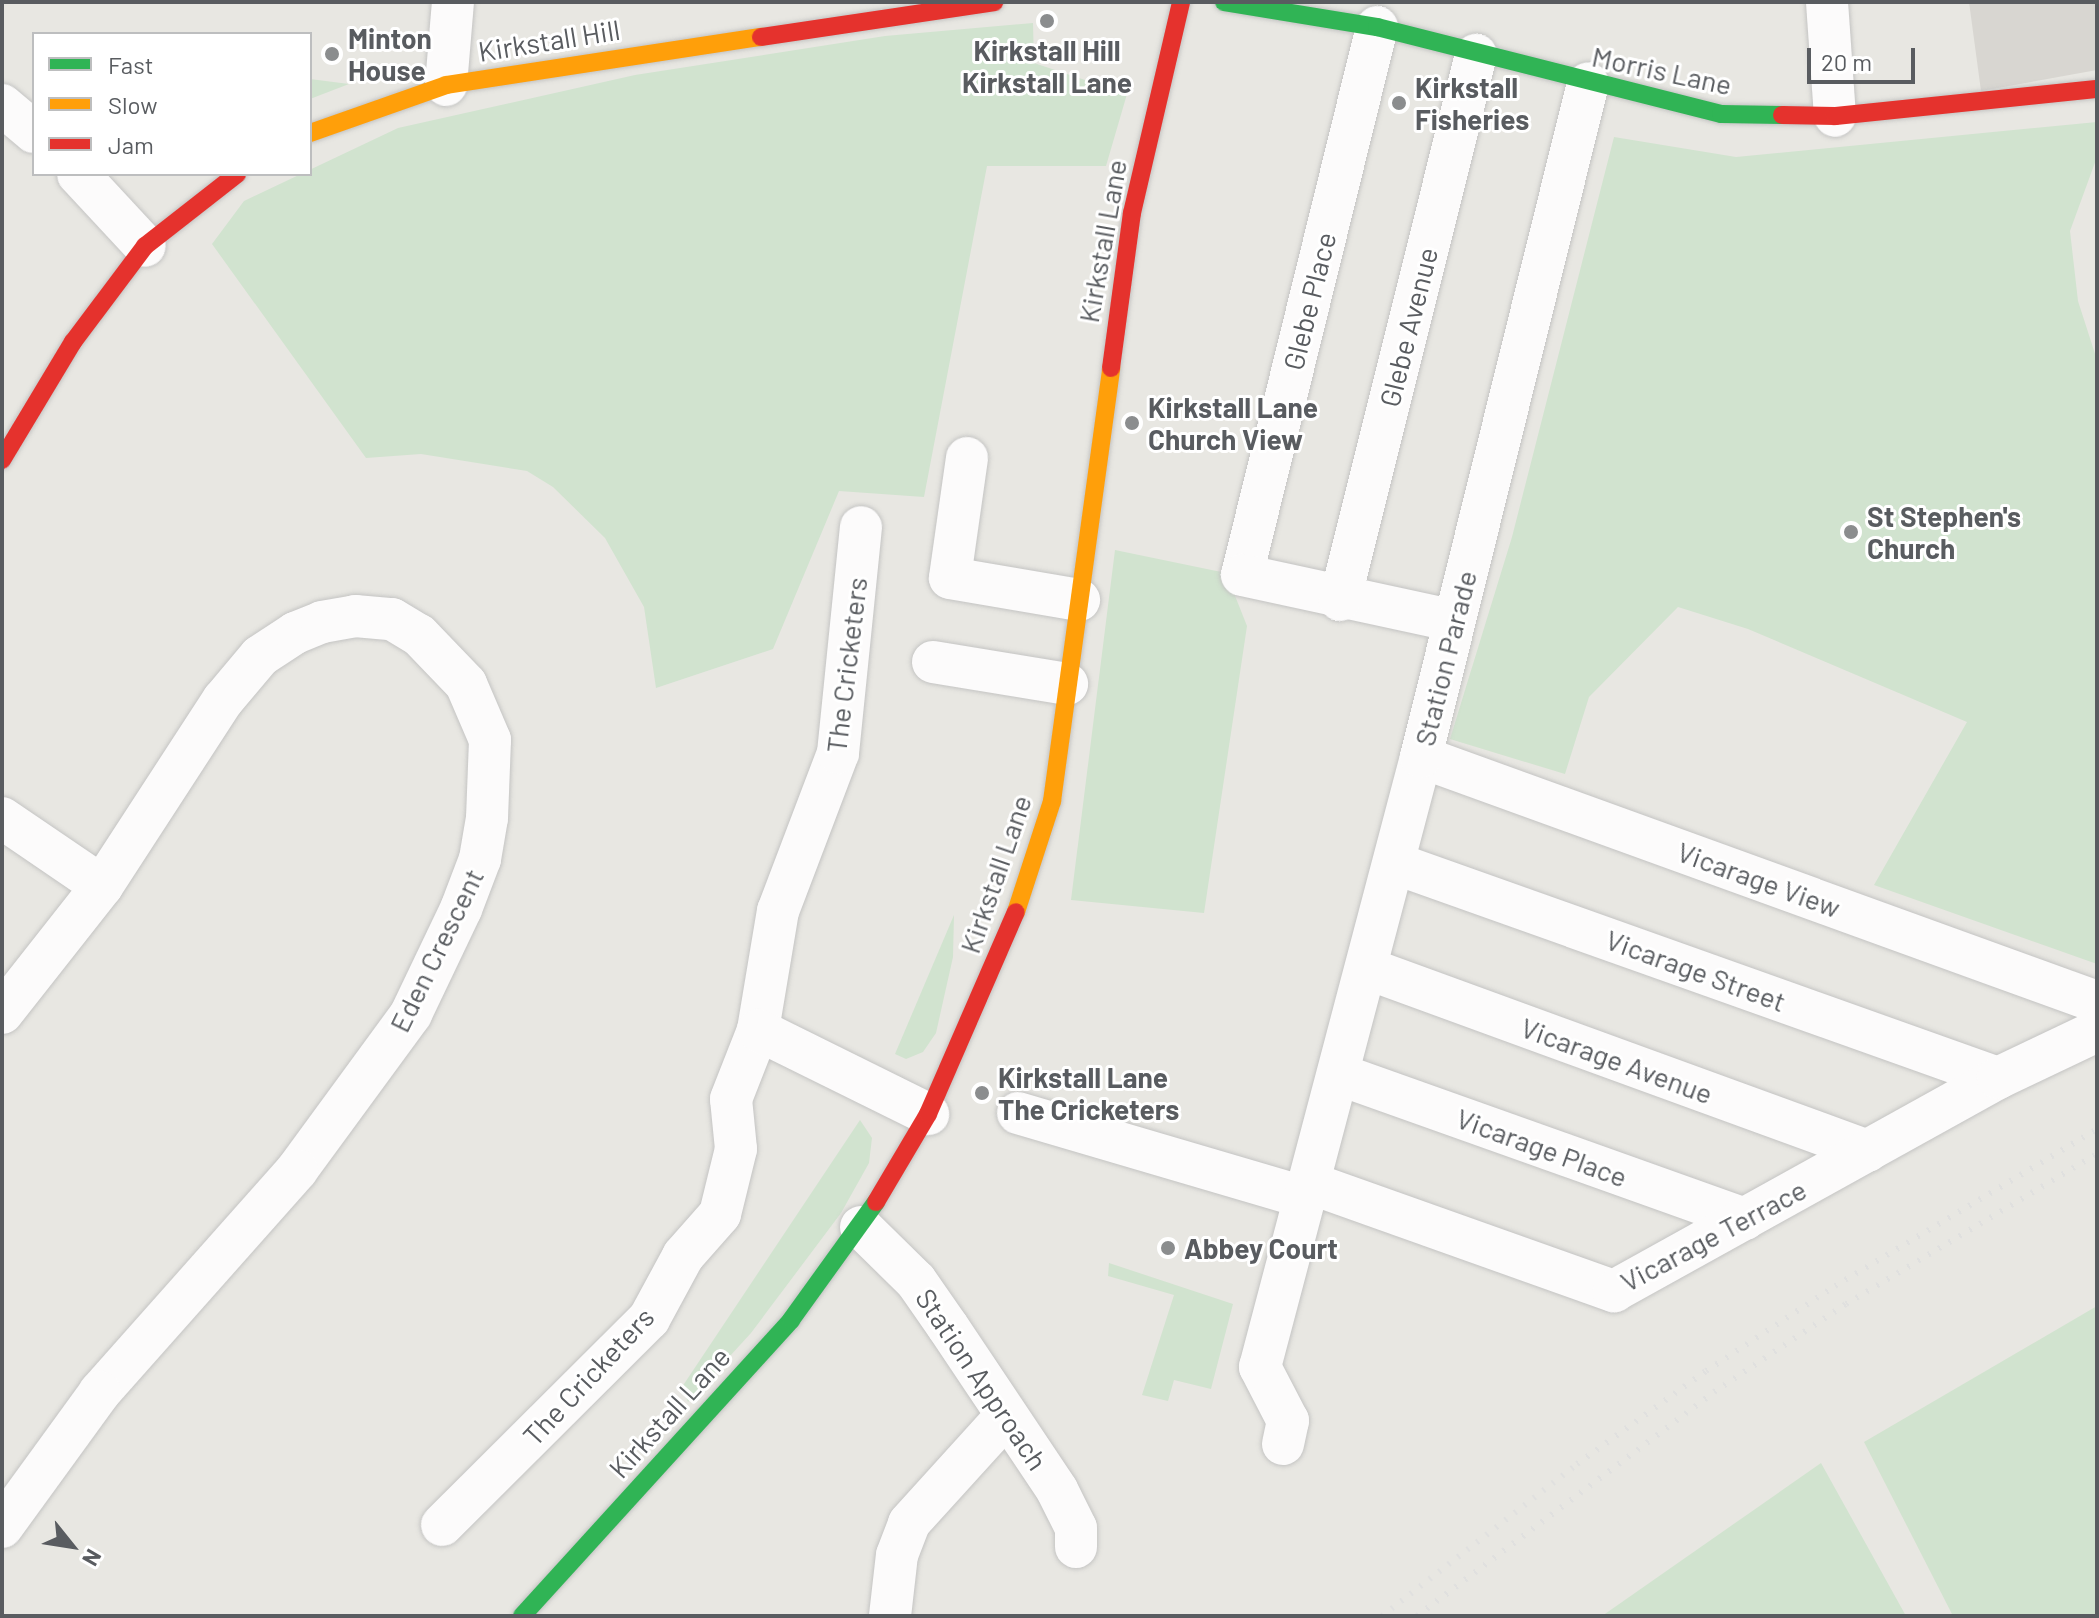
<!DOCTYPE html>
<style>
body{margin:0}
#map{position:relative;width:2099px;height:1618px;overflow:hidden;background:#e8e7e2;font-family:Barlow,sans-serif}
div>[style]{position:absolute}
.education>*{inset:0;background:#d8d6d1}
.green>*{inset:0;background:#d1e3cf}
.roads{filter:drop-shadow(0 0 2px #c4c4c3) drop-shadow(0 0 2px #c4c4c3)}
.street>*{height:42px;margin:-21px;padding:0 21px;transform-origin:21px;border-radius:21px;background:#fcfbfb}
.fast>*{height:18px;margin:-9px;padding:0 9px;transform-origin:9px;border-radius:9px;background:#30b455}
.slow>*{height:18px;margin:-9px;padding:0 9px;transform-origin:9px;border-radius:9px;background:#ff9f0a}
.jam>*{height:18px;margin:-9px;padding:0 9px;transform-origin:9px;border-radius:9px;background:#e5322d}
.rail>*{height:6px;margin-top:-3px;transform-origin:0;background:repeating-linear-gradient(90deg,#e0e0df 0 2px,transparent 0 12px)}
.dots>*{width:22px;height:22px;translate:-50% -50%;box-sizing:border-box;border:4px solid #fff;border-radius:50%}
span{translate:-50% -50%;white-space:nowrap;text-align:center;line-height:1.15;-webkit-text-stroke:6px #fff;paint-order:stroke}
.poi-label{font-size:28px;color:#595c60;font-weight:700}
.left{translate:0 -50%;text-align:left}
.street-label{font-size:28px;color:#595c60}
.frame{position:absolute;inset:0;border:4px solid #595c60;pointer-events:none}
.legend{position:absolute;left:32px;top:32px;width:280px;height:144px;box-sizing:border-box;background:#fff;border:2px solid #bdbebf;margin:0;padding:10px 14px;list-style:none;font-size:24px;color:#595c60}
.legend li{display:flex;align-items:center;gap:16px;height:40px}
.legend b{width:40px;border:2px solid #bdbebf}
.north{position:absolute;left:32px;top:1506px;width:80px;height:80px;-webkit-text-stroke:6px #fff;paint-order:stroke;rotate:120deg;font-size:22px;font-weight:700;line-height:32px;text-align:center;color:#595c60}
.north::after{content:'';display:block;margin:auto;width:28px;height:36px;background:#595c60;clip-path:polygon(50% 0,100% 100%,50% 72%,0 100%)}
.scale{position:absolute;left:1807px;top:48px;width:108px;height:36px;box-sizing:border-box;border:4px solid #595c60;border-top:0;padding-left:10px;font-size:24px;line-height:28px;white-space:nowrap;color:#595c60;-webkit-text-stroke:6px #fff;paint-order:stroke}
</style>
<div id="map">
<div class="education">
<div style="clip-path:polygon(1969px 2px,2097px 2px,2097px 70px,1981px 91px)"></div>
</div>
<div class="green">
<div style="clip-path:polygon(1033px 23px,1034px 63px,1127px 94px,1106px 166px,987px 166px,924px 497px,839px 491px,773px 649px,656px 688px,644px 607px,605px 538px,553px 487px,527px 471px,421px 454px,366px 458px,212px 244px,244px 201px,398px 128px,635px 75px,885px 36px)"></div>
<div style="clip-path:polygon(310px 79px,349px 84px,310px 99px)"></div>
<div style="clip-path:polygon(2097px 122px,2097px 157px,2070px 231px,2078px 301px,2097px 360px,2097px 964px,1874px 885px,1967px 722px,1748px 629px,1678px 607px,1589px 697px,1565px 774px,1450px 739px,1512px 537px,1614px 137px,1736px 157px)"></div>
<div style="clip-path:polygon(1115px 550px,1226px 573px,1247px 626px,1204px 913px,1071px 900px)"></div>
<div style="clip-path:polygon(954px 915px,953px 957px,936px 1033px,923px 1052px,906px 1059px,895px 1054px)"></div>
<div style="clip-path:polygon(860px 1120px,872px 1138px,869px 1163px,841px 1213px,751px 1333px,688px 1402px,682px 1387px)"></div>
<div style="clip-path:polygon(1109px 1263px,1233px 1304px,1211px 1389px,1174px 1380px,1168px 1401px,1142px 1395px,1174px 1295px,1108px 1276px)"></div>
<div style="clip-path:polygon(2097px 1306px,2097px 1616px,1953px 1616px,1864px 1442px)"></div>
<div style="clip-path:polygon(1821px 1463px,1906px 1616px,1602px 1616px)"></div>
</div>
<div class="roads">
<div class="street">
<div style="left:1827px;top:2px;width:114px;rotate:86deg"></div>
<div style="left:1377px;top:27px;width:564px;rotate:103.84deg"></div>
<div style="left:1242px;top:575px;width:217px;rotate:12.2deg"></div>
<div style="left:446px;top:85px;width:83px;rotate:-85.2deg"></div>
<div style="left:2px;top:105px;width:42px;rotate:40.2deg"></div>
<div style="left:78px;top:174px;width:98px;rotate:47.1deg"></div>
<div style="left:967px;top:458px;width:121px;rotate:98.1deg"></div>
<div style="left:950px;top:578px;width:131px;rotate:9.7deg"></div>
<div style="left:1340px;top:600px;width:562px;rotate:-75.99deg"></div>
<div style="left:933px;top:662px;width:136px;rotate:9.3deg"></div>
<div style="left:1421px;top:757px;width:719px;rotate:19.92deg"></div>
<div style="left:2px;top:818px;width:121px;rotate:34.2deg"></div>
<div style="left:1394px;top:863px;width:641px;rotate:19.59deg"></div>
<div style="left:1366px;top:968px;width:534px;rotate:20.03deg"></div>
<div style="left:2px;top:1013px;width:162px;rotate:-51.8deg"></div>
<div style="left:102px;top:886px;width:222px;rotate:-57deg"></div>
<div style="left:223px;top:700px;width:57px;rotate:-49.9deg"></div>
<div style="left:260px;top:656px;width:42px;rotate:-33.3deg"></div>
<div style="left:295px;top:633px;width:29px;rotate:-22deg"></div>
<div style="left:322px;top:622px;width:34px;rotate:-10deg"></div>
<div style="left:355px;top:616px;width:37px;rotate:5deg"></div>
<div style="left:392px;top:619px;width:31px;rotate:31deg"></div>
<div style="left:419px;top:635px;width:68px;rotate:46.2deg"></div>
<div style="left:466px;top:684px;width:61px;rotate:66.8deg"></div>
<div style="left:490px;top:740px;width:78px;rotate:92.2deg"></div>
<div style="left:487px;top:818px;width:42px;rotate:99.7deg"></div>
<div style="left:480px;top:859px;width:53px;rotate:110.8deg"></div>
<div style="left:461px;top:909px;width:116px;rotate:115.5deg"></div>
<div style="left:411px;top:1014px;width:193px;rotate:126.2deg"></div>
<div style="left:297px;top:1170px;width:297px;rotate:131.6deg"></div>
<div style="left:100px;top:1392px;width:167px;rotate:126deg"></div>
<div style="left:758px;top:1030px;width:121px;rotate:-80.5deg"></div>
<div style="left:778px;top:911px;width:169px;rotate:-69.2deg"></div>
<div style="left:838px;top:753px;width:227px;rotate:-84.2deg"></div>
<div style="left:1338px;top:1074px;width:432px;rotate:19.6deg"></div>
<div style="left:1018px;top:1113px;width:300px;rotate:16.4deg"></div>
<div style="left:1310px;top:1183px;width:323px;rotate:19.6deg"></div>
<div style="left:1614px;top:1291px;width:439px;rotate:-29deg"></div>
<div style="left:1998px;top:1078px;width:110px;rotate:-25.4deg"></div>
<div style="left:861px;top:1227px;width:77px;rotate:44.5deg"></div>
<div style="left:916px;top:1281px;width:56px;rotate:55.2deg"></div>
<div style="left:948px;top:1327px;width:196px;rotate:56.2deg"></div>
<div style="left:1057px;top:1490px;width:42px;rotate:63.4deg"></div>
<div style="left:1076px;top:1528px;width:19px;rotate:90deg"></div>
<div style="left:1283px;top:1444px;width:24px;rotate:-78deg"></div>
<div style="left:1288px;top:1421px;width:61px;rotate:-117.4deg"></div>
<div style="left:1260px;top:1367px;width:631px;rotate:-75.21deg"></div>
<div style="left:1421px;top:757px;width:694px;rotate:-76.08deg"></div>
<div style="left:442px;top:1525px;width:292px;rotate:-44.9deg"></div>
<div style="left:649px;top:1319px;width:72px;rotate:-61.6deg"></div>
<div style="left:683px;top:1256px;width:56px;rotate:-48.6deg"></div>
<div style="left:720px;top:1214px;width:67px;rotate:-76.2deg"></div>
<div style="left:736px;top:1149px;width:50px;rotate:-95.7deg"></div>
<div style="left:731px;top:1099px;width:74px;rotate:-68.6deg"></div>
<div style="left:758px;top:1030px;width:190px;rotate:26.3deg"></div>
<div style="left:890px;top:1616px;width:61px;rotate:-83.5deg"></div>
<div style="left:897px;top:1555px;width:34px;rotate:-69deg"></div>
<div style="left:909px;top:1523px;width:143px;rotate:-47.8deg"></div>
</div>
<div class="fast">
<div style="left:1224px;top:2px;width:155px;rotate:9.3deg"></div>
<div style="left:1377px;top:27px;width:355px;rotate:14.2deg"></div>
<div style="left:1721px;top:114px;width:61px;rotate:0.9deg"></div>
<div style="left:522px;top:1616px;width:400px;rotate:-47.7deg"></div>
<div style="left:791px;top:1320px;width:145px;rotate:-54.2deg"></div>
</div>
<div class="slow">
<div style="left:310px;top:133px;width:144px;rotate:-19.4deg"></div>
<div style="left:446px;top:85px;width:319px;rotate:-8.7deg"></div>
<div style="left:1016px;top:912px;width:117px;rotate:-72deg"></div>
<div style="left:1052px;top:801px;width:437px;rotate:-82.2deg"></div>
</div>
<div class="jam">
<div style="left:761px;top:37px;width:236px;rotate:-8.5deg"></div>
<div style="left:1782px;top:115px;width:53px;rotate:1.1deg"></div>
<div style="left:1835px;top:116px;width:263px;rotate:-5.9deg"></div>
<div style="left:1111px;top:368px;width:156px;rotate:-82.3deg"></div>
<div style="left:1132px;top:213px;width:217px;rotate:-76.9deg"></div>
<div style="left:2px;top:460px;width:138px;rotate:-59deg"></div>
<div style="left:73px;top:342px;width:120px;rotate:-53.1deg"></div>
<div style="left:145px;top:246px;width:117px;rotate:-38deg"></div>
<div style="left:876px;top:1202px;width:102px;rotate:-59.4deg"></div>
<div style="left:928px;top:1114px;width:220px;rotate:-66.5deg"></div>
</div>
</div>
<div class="rail">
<div style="left:1382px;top:1616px;width:247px;rotate:-37.9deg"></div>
<div style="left:1577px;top:1464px;width:159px;rotate:-35.8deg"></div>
<div style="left:1706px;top:1371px;width:154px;rotate:-33.4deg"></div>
<div style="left:1835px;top:1286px;width:305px;rotate:-30.9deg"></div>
<div style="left:1417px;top:1616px;width:372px;rotate:-37deg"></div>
<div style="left:1714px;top:1392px;width:159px;rotate:-33.7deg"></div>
<div style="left:1846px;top:1304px;width:292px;rotate:-30.9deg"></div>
</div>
<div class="dots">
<div style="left:1047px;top:21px;background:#8b8d8e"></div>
<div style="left:332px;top:54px;background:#8b8d8e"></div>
<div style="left:1399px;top:103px;background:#8b8d8e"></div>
<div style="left:1132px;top:423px;background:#8b8d8e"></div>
<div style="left:1851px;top:532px;background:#8b8d8e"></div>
<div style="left:982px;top:1093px;background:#8b8d8e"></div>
<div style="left:1168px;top:1248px;background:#8b8d8e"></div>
</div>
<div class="poi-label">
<span class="left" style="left:348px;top:54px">Minton<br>House</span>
<span style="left:1047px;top:66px">Kirkstall Hill<br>Kirkstall Lane</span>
<span class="left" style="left:1415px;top:103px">Kirkstall<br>Fisheries</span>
<span class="left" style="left:1148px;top:423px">Kirkstall Lane<br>Church View</span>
<span class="left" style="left:1867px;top:532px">St Stephen's<br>Church</span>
<span class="left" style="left:998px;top:1093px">Kirkstall Lane<br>The Cricketers</span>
<span class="left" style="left:1184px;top:1248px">Abbey Court</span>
</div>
<div class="street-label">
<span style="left:549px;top:40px;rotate:-9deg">Kirkstall Hill</span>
<span style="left:1662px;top:70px;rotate:12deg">Morris Lane</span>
<span style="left:1102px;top:241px;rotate:-80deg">Kirkstall Lane</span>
<span style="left:1309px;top:301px;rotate:-76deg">Glebe Place</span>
<span style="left:1408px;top:327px;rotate:-76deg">Glebe Avenue</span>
<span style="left:1445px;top:658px;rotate:-76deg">Station Parade</span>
<span style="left:846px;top:665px;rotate:-83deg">The Cricketers</span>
<span style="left:995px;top:874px;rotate:-71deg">Kirkstall Lane</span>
<span style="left:1759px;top:879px;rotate:20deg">Vicarage View</span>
<span style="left:436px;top:950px;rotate:-64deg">Eden Crescent</span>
<span style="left:1696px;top:970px;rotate:20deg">Vicarage Street</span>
<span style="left:1617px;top:1060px;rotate:20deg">Vicarage Avenue</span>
<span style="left:1542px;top:1147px;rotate:20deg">Vicarage Place</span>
<span style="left:1713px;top:1235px;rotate:-28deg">Vicarage Terrace</span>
<span style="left:588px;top:1376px;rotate:-47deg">The Cricketers</span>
<span style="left:982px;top:1379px;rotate:56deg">Station Approach</span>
<span style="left:669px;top:1412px;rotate:-48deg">Kirkstall Lane</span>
</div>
<div class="frame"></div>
<ul class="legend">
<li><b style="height:10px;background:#30b455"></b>Fast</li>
<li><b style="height:10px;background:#ff9f0a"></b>Slow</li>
<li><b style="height:10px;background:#e5322d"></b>Jam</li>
</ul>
<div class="north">N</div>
<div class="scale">20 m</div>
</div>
